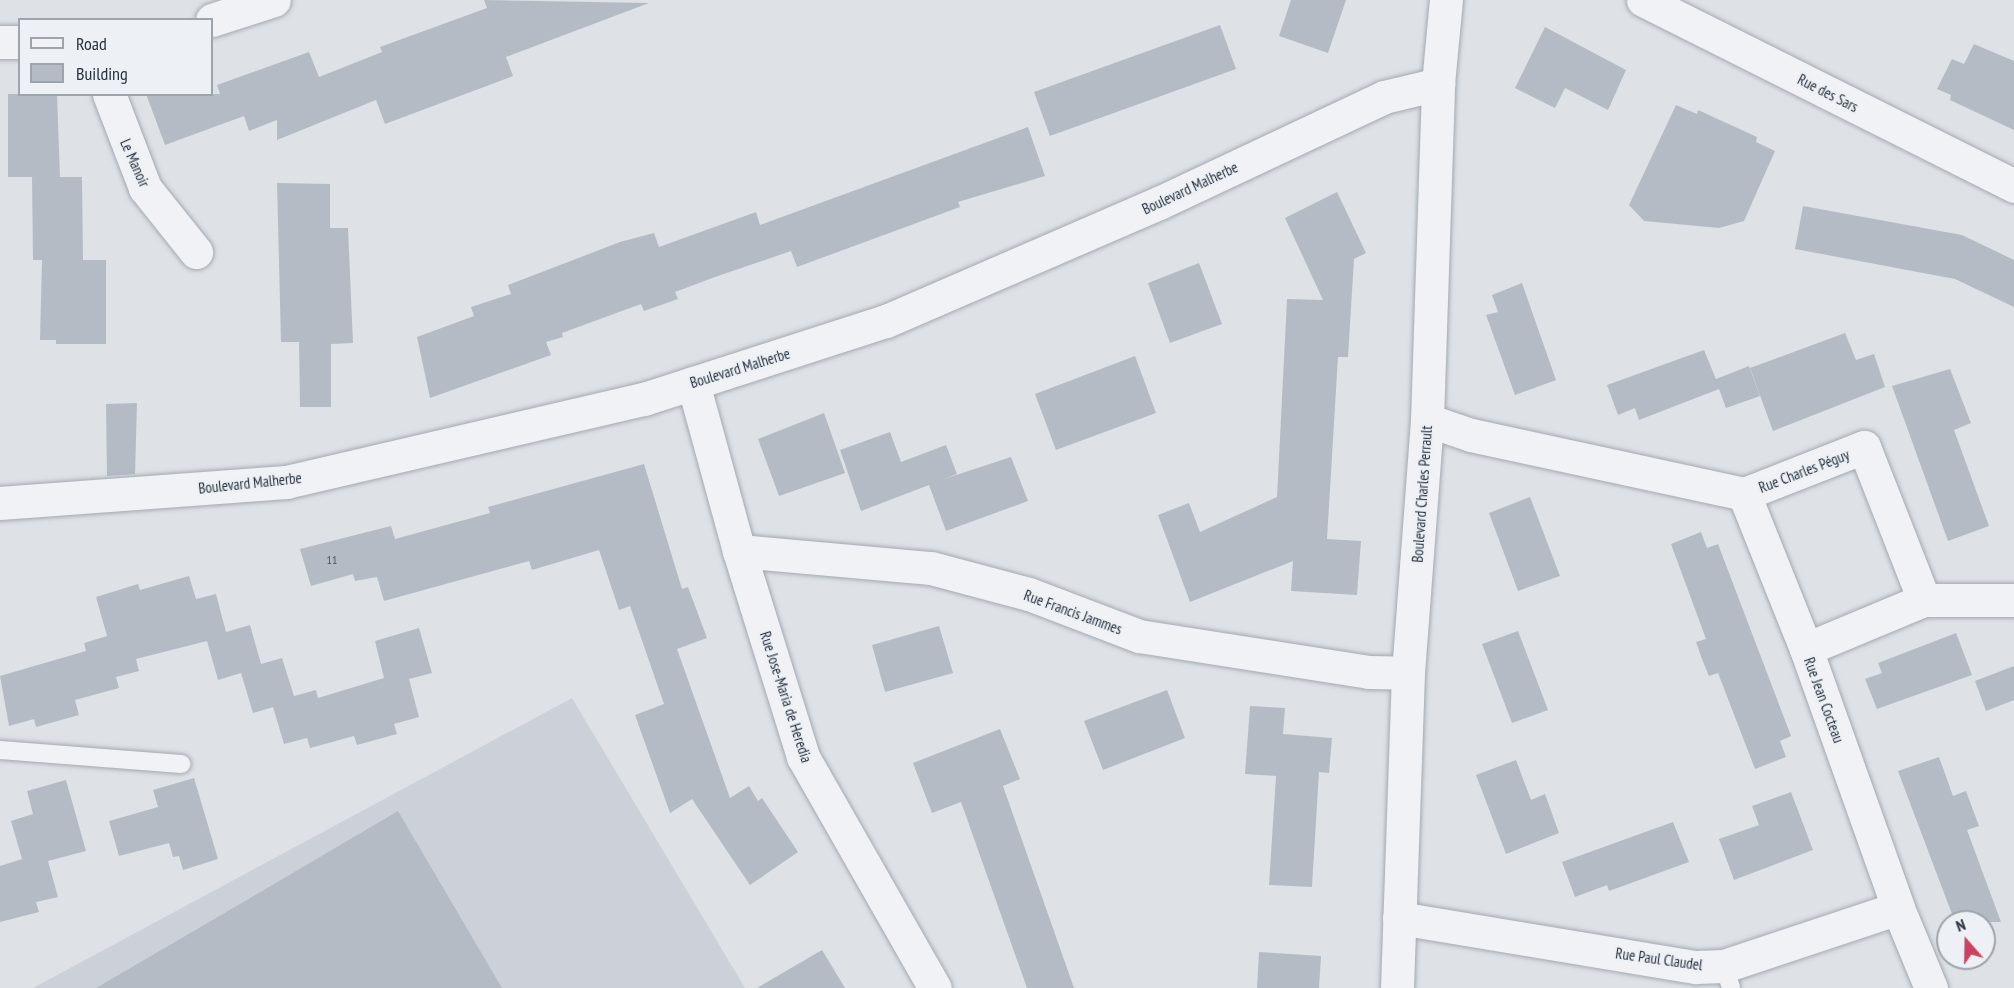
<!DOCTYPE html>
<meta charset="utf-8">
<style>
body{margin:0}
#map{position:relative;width:2014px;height:988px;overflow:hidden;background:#dee2e7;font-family:"PT Sans Narrow",sans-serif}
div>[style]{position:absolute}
.built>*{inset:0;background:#ccd1d9}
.building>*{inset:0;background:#b5bbc4}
.roads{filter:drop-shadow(0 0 2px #a3a9b1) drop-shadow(0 0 2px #a3a9b1)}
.lane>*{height:18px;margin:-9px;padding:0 9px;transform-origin:9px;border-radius:9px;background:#f0f2f5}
.street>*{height:33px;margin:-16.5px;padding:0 16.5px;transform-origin:16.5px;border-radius:16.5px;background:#f0f2f5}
span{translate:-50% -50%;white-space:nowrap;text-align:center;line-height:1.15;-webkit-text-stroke:4.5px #edf1f5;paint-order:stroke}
.number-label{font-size:12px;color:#4a535f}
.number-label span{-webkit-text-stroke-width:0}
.street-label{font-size:15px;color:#27303d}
.legend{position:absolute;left:18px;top:18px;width:195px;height:78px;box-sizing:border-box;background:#edf1f5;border:2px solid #9ea4ab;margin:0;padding:8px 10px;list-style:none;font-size:18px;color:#27303d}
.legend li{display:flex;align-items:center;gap:12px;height:30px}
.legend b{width:30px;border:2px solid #9ea4ab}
.north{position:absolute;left:1936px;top:910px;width:60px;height:60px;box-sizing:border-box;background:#edf1f5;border:2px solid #9ea4ab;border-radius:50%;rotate:340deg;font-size:16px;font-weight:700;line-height:24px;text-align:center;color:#27303d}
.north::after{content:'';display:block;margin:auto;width:21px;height:27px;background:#cb435e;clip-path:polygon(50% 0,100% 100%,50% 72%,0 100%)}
</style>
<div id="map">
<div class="built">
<div style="clip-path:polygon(572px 698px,745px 988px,33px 988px)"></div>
</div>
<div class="building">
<div style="clip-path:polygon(484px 0,649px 3px,506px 57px,513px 76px,385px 124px,376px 100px,277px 140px,277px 120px,249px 131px,244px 116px,165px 145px,146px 94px,220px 94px,217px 85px,309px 52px,319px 77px,382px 52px,380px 47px,487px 8px)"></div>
<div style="clip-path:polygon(1291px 0,1346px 0,1328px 53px,1279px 36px)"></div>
<div style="clip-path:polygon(1220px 25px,1236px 69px,1050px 136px,1034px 92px)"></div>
<div style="clip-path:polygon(1545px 27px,1626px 70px,1608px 110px,1565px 88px,1555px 108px,1515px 88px)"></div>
<div style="clip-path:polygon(1974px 44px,2014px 61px,2014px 130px,1950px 100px,1951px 95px,1937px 89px,1952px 59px,1964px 64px)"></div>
<div style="clip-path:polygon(8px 94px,57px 94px,60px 177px,82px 177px,83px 260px,106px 260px,106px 344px,56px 344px,56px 340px,40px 340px,42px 260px,33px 260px,32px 177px,45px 177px,8px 177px)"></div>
<div style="clip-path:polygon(1676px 105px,1697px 114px,1698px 110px,1757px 137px,1756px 142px,1775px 151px,1744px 221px,1719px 228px,1644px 221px,1629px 205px)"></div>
<div style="clip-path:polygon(1028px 127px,1045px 176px,958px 202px,960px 207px,797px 267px,791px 251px,715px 277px,675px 292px,678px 299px,644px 311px,641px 304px,562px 333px,563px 337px,546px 342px,551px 355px,430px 398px,417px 337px,474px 316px,471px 307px,511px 294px,508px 285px,620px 242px,654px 233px,659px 247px,756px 212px,760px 225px)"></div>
<div style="clip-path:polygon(277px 183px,330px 184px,330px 228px,348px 228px,353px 343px,331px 344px,331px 407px,300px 407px,299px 342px,281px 342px)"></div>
<div style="clip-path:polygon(1337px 192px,1366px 253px,1354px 259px,1348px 357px,1338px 357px,1327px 539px,1361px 541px,1357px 595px,1291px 591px,1293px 561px,1190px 602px,1158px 515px,1189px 503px,1200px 532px,1277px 497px,1287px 299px,1323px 300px,1285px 218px)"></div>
<div style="clip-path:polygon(1803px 206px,1962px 235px,2014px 260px,2014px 307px,1955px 279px,1795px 249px)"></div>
<div style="clip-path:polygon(1199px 263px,1222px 324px,1170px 343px,1148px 283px)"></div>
<div style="clip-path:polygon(1522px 283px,1556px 380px,1515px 395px,1486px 315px,1498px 312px,1492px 295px)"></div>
<div style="clip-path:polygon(1845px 333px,1856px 360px,1874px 354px,1885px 387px,1773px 431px,1750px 368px)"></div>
<div style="clip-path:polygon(1704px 350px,1716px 379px,1749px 366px,1760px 396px,1726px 408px,1719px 389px,1639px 420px,1635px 408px,1618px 415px,1607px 385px)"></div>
<div style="clip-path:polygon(1135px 356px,1156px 413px,1056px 450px,1035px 394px)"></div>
<div style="clip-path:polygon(1950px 369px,1971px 423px,1954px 430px,1989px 526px,1948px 541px,1892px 386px)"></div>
<div style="clip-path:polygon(137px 403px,135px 474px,107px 476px,106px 404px)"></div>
<div style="clip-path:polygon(824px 413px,845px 473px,779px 496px,758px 439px)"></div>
<div style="clip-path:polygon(890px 432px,901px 462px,946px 445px,957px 474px,941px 480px,1011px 457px,1028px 501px,946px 531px,929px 485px,861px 511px,840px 450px)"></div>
<div style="clip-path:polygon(644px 464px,682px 589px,688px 587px,707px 638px,677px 649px,730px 798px,749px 786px,758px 801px,762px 798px,798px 852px,750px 885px,692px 799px,670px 813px,635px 715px,664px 704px,630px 606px,619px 610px,599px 550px,532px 570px,529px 561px,384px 601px,377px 577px,355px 581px,353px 574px,311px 586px,300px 549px,391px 526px,395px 539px,490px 513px,488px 507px)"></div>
<div style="clip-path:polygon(1530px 497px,1560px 576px,1518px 591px,1489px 513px)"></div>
<div style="clip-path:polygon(1701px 532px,1707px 548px,1718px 544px,1791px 736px,1780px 741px,1786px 757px,1755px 769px,1718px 673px,1709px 676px,1702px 659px,1696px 642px,1706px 639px,1671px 544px)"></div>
<div style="clip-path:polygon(189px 576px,196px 599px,216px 594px,226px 632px,250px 625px,261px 664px,282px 658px,294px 696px,316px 690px,318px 698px,384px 678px,375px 641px,419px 628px,432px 673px,409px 679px,419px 717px,394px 724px,397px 734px,357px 745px,354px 736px,310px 748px,307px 738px,284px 744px,273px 707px,253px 713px,241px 673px,218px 680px,207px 641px,136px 659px,139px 671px,116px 677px,119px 688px,75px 700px,79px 715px,36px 727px,34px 719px,9px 726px,0 676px,86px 651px,84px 643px,107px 636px,96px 597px,138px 584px,140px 590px)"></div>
<div style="clip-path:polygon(939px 626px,953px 673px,885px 692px,872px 645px)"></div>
<div style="clip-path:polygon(1518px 631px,1548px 710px,1512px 723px,1482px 644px)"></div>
<div style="clip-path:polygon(1956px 633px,1972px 675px,1877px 709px,1865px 679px,1882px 673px,1878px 663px)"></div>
<div style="clip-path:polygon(2014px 666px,2014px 700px,1986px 711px,1975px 681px)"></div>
<div style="clip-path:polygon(1167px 690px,1185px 738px,1103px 770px,1084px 721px)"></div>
<div style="clip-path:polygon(1250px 706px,1285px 708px,1283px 734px,1332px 738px,1329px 773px,1319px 772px,1312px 887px,1269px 885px,1276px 776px,1245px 774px)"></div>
<div style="clip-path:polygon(1000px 729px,1020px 779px,1003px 786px,1074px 988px,1027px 988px,961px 802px,932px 813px,913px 763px)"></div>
<div style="clip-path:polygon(1939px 757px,1953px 796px,1966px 791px,1979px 826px,1967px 830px,2001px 922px,1955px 922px,1913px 811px,1898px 771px)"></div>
<div style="clip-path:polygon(1516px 760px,1531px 800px,1545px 794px,1559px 833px,1506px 854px,1476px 775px)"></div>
<div style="clip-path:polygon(194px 778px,218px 859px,183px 870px,179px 856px,173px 857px,169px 843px,119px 856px,109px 821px,158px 807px,153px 790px)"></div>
<div style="clip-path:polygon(66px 780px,86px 851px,48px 861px,58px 897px,36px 902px,39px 912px,0 922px,0 866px,22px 859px,11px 821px,33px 814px,27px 791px)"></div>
<div style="clip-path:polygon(1791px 792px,1813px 850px,1734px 880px,1719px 839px,1759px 825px,1752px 806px)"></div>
<div style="clip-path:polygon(398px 811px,502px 988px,96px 988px,216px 918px)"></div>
<div style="clip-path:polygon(1673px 822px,1689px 862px,1609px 891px,1607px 885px,1575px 897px,1562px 862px)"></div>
<div style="clip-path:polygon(822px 950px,845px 988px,757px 988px)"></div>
<div style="clip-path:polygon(1259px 952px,1321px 956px,1319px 988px,1257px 988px)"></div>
</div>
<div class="roads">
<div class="lane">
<div style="left:0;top:750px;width:182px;rotate:4.4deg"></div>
<div style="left:1724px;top:966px;width:23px;rotate:72deg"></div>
</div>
<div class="street">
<div style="left:1643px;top:0;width:415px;rotate:26.6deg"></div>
<div style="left:212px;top:20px;width:65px;rotate:-17.9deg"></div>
<div style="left:0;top:42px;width:20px"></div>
<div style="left:109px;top:94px;width:101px;rotate:69deg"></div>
<div style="left:145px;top:188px;width:82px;rotate:51.4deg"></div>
<div style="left:693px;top:383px;width:174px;rotate:74.7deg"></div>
<div style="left:739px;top:551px;width:216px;rotate:72.7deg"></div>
<div style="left:803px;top:757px;width:266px;rotate:60.3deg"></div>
<div style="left:1427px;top:420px;width:46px;rotate:18.8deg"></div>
<div style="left:1471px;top:435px;width:279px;rotate:12.2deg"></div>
<div style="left:1744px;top:494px;width:129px;rotate:-21.4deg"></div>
<div style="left:1864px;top:447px;width:164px;rotate:68.6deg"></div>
<div style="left:1924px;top:600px;width:90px"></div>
<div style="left:1744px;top:494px;width:167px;rotate:68.2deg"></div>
<div style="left:1806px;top:649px;width:275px;rotate:70.4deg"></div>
<div style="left:0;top:503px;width:287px;rotate:-4.2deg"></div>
<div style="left:286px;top:482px;width:367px;rotate:-13.1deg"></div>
<div style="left:644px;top:399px;width:254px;rotate:-17.9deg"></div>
<div style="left:886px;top:321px;width:297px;rotate:-23.4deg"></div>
<div style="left:1159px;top:203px;width:249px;rotate:-25.2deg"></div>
<div style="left:1384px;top:97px;width:56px;rotate:-13.5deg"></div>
<div style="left:739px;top:551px;width:193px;rotate:5.1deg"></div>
<div style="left:931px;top:568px;width:101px;rotate:14.9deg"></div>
<div style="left:1029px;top:594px;width:118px;rotate:20.9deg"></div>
<div style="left:1139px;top:636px;width:233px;rotate:8.9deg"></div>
<div style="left:1369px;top:672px;width:39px;rotate:1deg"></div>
<div style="left:1806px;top:649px;width:128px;rotate:-22.6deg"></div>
<div style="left:1399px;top:918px;width:301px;rotate:9.4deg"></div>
<div style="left:1696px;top:967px;width:28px;rotate:-2deg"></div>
<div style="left:1724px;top:966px;width:183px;rotate:-18.4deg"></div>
<div style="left:1898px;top:908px;width:87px;rotate:67.6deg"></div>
<div style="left:1397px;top:988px;width:315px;rotate:-88deg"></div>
<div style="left:1408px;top:673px;width:254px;rotate:-85.7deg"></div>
<div style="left:1427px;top:420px;width:336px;rotate:-88.1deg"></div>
<div style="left:1438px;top:84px;width:84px;rotate:-84.6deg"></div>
</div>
</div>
<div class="number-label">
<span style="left:332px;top:560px">11</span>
</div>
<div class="street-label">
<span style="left:1828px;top:93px;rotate:27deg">Rue des Sars</span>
<span style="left:135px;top:163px;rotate:66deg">Le Manoir</span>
<span style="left:1190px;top:188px;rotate:-25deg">Boulevard Malherbe</span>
<span style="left:740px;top:368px;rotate:-17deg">Boulevard Malherbe</span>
<span style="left:1804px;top:471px;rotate:-21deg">Rue Charles Péguy</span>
<span style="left:250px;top:483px;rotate:-6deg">Boulevard Malherbe</span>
<span style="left:1422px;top:494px;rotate:-86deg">Boulevard Charles Perrault</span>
<span style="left:1073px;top:612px;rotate:20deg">Rue Francis Jammes</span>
<span style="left:786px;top:697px;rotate:72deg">Rue Jose-Maria de Heredia</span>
<span style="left:1824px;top:700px;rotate:70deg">Rue Jean Cocteau</span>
<span style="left:1659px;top:959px;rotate:8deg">Rue Paul Claudel</span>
</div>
<ul class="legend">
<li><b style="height:8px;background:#f0f2f5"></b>Road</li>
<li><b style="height:16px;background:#b5bbc4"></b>Building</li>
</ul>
<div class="north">N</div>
</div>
